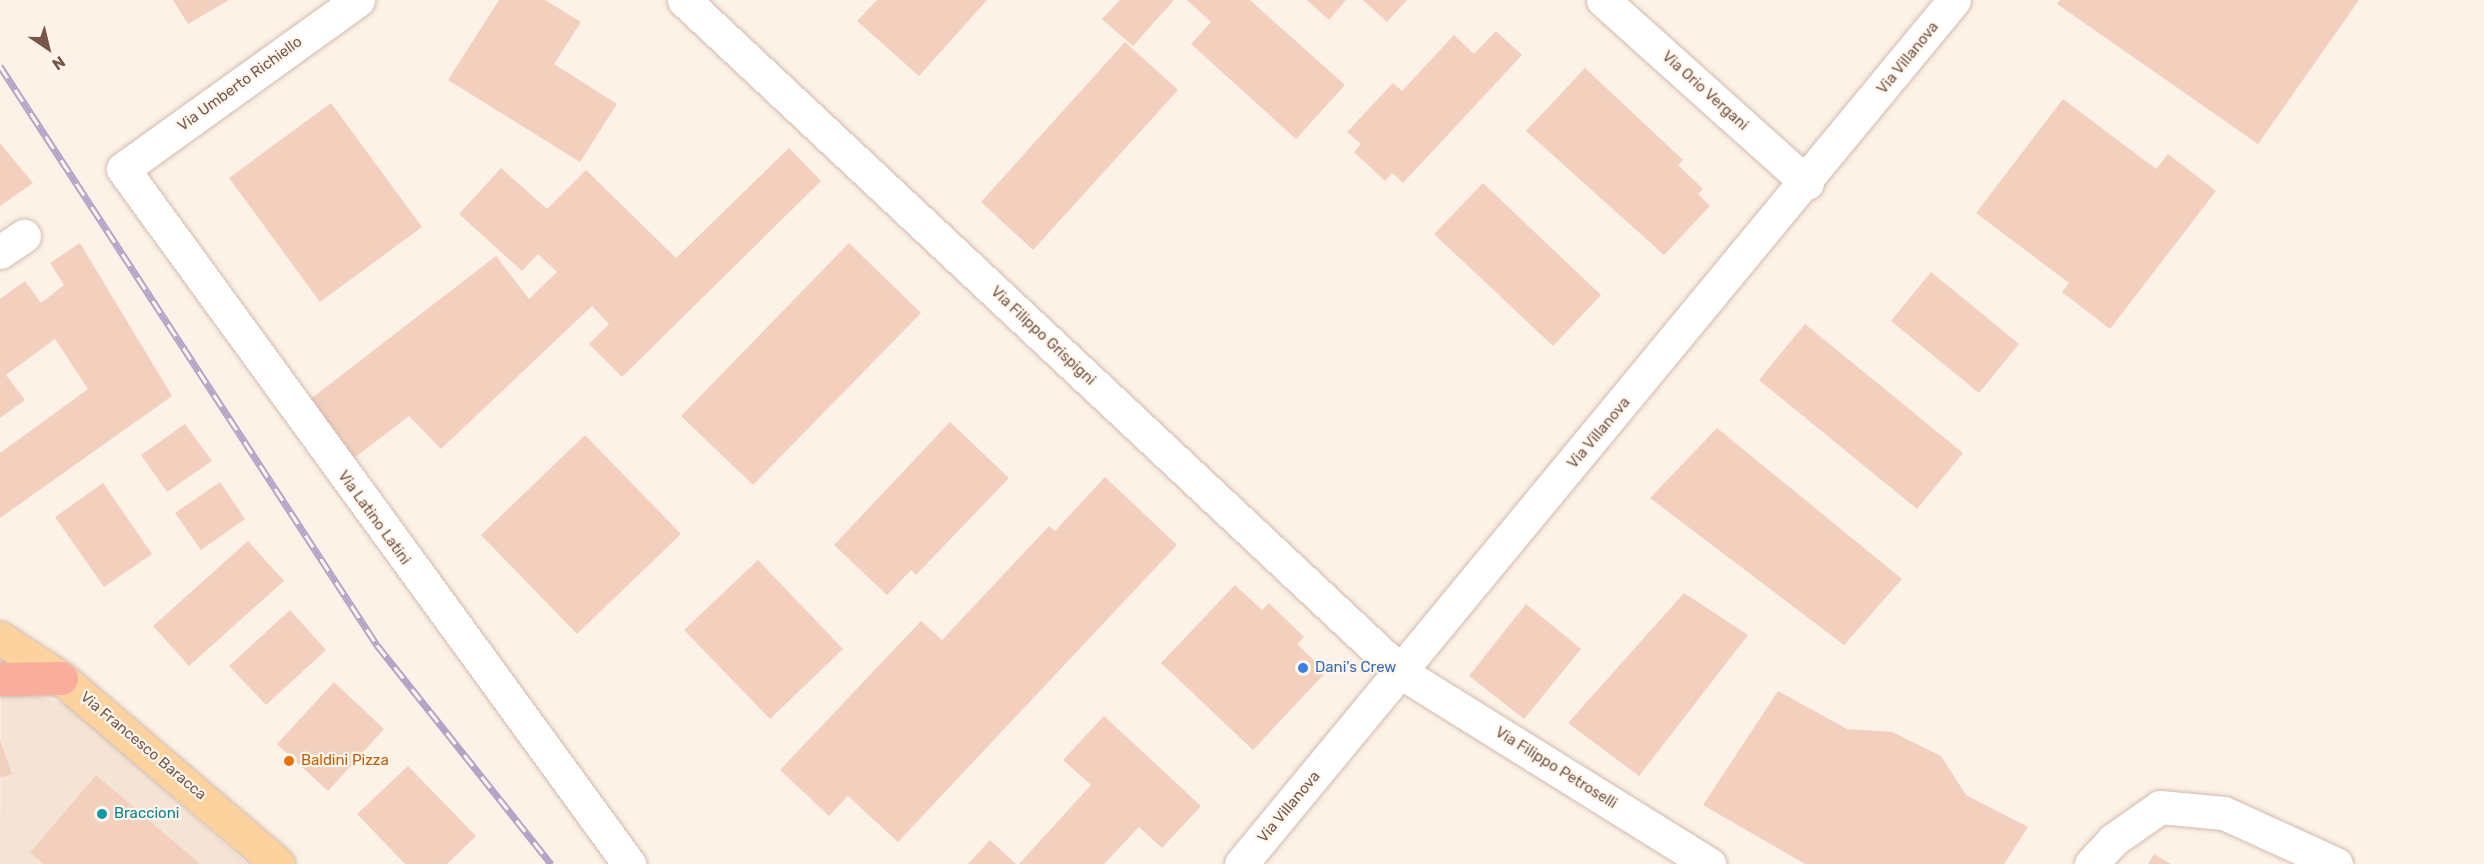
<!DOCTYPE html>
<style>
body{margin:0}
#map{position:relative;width:2484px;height:864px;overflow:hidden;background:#fdf2e7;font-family:Rubik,sans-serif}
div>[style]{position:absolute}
.residential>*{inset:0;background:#f5e4d5}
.building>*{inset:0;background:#f3cfbe}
.roads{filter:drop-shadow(0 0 2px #d1bbaf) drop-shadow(0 0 2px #d1bbaf)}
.minor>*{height:33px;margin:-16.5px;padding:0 16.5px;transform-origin:16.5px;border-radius:16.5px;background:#fff}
.major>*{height:33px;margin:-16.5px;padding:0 16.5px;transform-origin:16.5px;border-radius:16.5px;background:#fcd29f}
.highway>*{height:33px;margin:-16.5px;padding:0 16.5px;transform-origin:16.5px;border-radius:16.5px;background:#f8ad9d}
.rail>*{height:7px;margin-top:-3.5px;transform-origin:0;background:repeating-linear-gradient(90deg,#fff7ee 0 14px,#b4a4c7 0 28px);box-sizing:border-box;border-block:2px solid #b4a4c7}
.dots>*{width:16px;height:16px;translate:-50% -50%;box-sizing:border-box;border:3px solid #fff7ee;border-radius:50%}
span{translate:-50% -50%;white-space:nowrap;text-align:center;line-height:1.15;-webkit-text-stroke:4.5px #fff7ee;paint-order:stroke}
.street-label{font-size:15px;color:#77574a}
.shop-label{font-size:15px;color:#366cbe}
.left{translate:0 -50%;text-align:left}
.food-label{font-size:15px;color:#c56008}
.culture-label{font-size:15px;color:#0d838f}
.north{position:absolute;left:18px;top:18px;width:60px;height:60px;-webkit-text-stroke:4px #fff7ee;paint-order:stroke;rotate:145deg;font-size:16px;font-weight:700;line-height:24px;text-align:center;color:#77574a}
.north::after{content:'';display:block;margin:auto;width:21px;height:27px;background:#77574a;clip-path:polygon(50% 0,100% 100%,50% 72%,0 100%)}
</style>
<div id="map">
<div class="residential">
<div style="clip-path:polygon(1px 689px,68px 704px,247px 864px,0 864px)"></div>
</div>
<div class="building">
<div style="clip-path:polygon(173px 0,229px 0,188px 24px)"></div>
<div style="clip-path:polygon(499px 0,545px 0,581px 22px,554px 64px,617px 104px,580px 162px,448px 80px)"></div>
<div style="clip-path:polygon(877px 0,987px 0,919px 76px,857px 21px)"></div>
<div style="clip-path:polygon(1120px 0,1174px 0,1133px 46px,1102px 19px)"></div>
<div style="clip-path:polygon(1187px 0,1250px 0,1345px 85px,1296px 139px,1191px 44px,1211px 22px)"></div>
<div style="clip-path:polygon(1307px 0,1346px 0,1329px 20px)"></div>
<div style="clip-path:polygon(1363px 0,1407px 0,1387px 22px)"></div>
<div style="clip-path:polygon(2060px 0,2359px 0,2258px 144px,2057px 4px)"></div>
<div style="clip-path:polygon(1496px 31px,1522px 55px,1403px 183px,1392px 173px,1385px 181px,1354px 152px,1361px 144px,1347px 132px,1393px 83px,1402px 91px,1454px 35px,1474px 54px)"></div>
<div style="clip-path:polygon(1125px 42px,1178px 90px,1033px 250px,981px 202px)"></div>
<div style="clip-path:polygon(1585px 68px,1683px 160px,1678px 165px,1703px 189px,1698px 194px,1710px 206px,1664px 255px,1526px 131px)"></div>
<div style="clip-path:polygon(2063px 99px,2156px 169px,2168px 154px,2216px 191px,2110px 329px,2062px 292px,2069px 283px,1976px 213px)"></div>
<div style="clip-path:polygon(331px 103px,422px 227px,320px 302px,229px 178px)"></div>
<div style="clip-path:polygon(0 143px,33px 183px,0 206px)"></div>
<div style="clip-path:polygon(789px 148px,821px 181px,622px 377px,589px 344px,609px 324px,592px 306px,441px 449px,409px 416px,349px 462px,304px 404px,496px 256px,529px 299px,557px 272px,538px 254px,522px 271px,459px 214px,501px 168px,547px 209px,586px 170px,676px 258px)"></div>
<div style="clip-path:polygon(1483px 183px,1601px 295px,1553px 346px,1434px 234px)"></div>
<div style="clip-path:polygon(80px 243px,172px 396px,0 518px,0 453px,88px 389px,55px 339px,6px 375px,25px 400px,0 418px,0 299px,25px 281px,41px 303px,64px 285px,50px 263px)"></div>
<div style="clip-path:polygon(849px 243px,921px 313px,753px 485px,681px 416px)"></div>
<div style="clip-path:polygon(1931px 272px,2019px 344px,1979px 393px,1891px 321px)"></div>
<div style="clip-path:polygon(1805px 324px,1963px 453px,1917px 509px,1759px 380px)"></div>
<div style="clip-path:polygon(950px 422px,1009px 478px,916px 575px,911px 570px,887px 595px,834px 545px)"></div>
<div style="clip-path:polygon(185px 424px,212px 461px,167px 492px,141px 455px)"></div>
<div style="clip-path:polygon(1717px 428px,1902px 579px,1844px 645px,1650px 498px)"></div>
<div style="clip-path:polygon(585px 435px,681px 534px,577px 634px,481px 535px)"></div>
<div style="clip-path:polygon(1105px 477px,1177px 545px,898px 842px,848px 796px,829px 816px,780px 770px,921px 621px,942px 640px,1049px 526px,1055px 531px)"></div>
<div style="clip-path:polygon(220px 482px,245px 519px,201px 550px,175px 513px)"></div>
<div style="clip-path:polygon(103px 483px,152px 554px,104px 587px,55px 517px)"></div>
<div style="clip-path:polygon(248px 541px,284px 581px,189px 666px,153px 626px)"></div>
<div style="clip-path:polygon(758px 560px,843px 649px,770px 719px,684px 630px)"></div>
<div style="clip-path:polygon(1235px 585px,1262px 610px,1269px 603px,1304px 637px,1297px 644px,1326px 672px,1253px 750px,1161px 663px)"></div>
<div style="clip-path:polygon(1684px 593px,1748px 635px,1639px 776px,1568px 723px)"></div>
<div style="clip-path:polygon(1526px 604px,1581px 649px,1524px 719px,1469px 676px)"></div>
<div style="clip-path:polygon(290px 610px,326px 650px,266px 705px,229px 666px)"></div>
<div style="clip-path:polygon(334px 682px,384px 729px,328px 791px,277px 744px)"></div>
<div style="clip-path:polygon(1778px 691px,1847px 729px,1892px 732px,1941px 756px,1966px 795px,2028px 827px,2004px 864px,1805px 864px,1703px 805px)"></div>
<div style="clip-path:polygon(1104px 716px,1201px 806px,1162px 848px,1139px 827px,1104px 864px,1019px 864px,1091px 785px,1063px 760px)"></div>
<div style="clip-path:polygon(0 740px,12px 774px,0 778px)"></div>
<div style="clip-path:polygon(408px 766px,476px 836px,447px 864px,405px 864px,357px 814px)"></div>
<div style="clip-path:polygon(96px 775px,200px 864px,43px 864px,30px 853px)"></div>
<div style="clip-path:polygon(990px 840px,1016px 864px,968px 864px)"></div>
<div style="clip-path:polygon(2154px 854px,2171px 864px,2148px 864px)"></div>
</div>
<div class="roads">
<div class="minor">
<div style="left:358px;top:0;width:289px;rotate:144.3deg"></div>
<div style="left:123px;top:169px;width:860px;rotate:53.94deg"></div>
<div style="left:684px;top:0;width:984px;rotate:43.15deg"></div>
<div style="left:1402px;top:673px;width:362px;rotate:31.9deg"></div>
<div style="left:1603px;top:0;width:274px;rotate:41.9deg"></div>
<div style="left:0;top:252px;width:29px;rotate:-34deg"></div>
<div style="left:1241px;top:864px;width:1120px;rotate:-50.47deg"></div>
<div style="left:2091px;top:864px;width:33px;rotate:-47deg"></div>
<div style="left:2113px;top:840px;width:57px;rotate:-35.1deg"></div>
<div style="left:2160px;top:807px;width:64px;rotate:5.4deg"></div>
<div style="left:2224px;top:813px;width:123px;rotate:24.5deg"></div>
</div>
<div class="major">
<div style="left:0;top:638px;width:73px;rotate:33.3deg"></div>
<div style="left:61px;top:678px;width:286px;rotate:40.6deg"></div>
</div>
<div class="highway">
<div style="left:0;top:679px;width:61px;rotate:-0.9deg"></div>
</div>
</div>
<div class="rail">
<div style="left:0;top:66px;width:691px;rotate:56.93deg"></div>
<div style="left:377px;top:645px;width:280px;rotate:51.5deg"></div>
</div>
<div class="dots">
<div style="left:1303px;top:668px;background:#3f7fe0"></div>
<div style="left:289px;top:761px;background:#e8710a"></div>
<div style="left:102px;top:814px;background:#0f9aa8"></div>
</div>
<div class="street-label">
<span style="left:1908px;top:58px;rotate:-51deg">Via Villanova</span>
<span style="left:240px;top:84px;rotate:-36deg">Via Umberto Richiello</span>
<span style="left:1705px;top:91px;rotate:42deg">Via Orio Vergani</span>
<span style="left:1043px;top:336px;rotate:43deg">Via Filippo Grispigni</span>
<span style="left:1599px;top:433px;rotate:-50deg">Via Villanova</span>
<span style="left:374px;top:518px;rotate:54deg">Via Latino Latini</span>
<span style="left:143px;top:746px;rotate:40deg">Via Francesco Baracca</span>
<span style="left:1556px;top:768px;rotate:32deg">Via Filippo Petroselli</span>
<span style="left:1289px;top:807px;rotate:-50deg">Via Villanova</span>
</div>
<div class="shop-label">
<span class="left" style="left:1315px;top:668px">Dani's Crew</span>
</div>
<div class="food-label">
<span class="left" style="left:301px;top:761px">Baldini Pizza</span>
</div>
<div class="culture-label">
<span class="left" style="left:114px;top:814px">Braccioni</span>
</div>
<div class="north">N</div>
</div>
